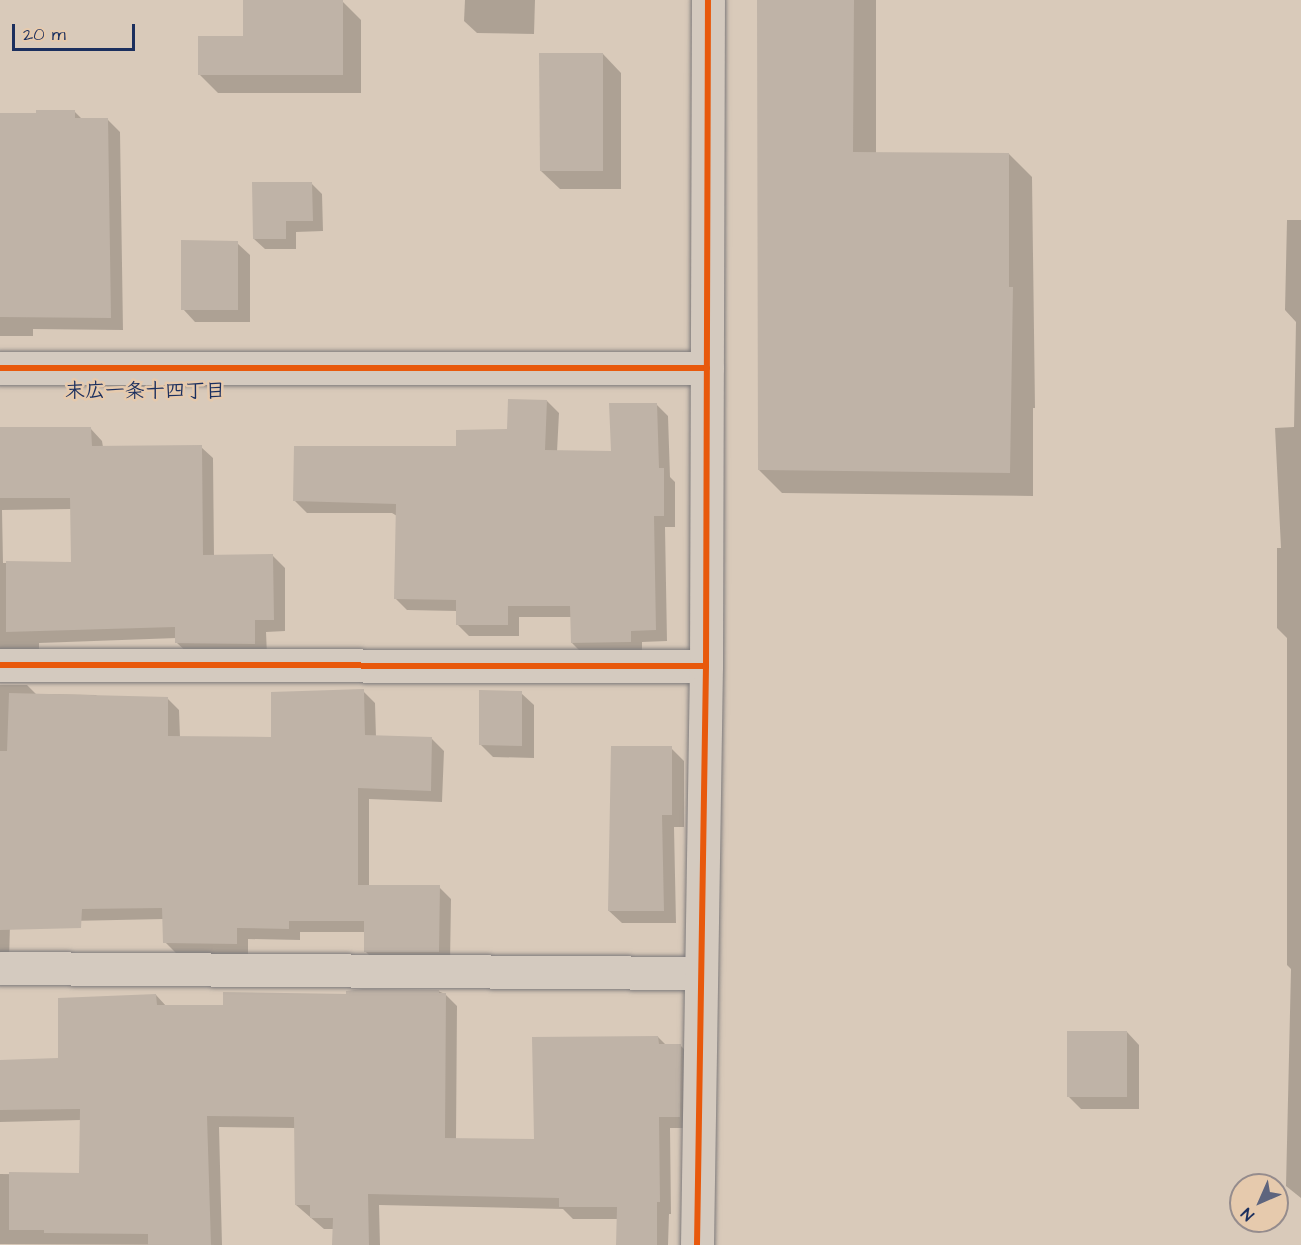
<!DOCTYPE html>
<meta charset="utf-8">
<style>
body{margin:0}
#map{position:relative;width:1301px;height:1245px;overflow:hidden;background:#d9caba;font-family:"Architects Daughter","Klee One",sans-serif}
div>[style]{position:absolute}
.shadow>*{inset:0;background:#0003}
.building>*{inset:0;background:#bfb3a7}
.roads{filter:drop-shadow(0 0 2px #7d7a7b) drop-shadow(0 0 2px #7d7a7b)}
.street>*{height:33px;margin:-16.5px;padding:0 16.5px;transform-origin:16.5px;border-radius:16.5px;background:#d4cabf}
.cycleway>*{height:6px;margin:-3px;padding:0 3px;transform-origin:3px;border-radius:3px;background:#e8590c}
span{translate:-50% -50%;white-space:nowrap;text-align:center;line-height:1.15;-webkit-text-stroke:5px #e6caad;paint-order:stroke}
.neighbourhood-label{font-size:20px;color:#1b2f5e;font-weight:700}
.north{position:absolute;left:1229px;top:1173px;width:60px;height:60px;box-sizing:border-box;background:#e6caad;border:2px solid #958c8d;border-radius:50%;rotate:225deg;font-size:16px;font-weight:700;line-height:24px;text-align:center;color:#1b2f5e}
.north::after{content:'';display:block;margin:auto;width:21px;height:27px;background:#5e657e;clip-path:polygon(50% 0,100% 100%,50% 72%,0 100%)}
.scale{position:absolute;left:12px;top:24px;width:123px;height:27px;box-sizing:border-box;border:3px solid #1b2f5e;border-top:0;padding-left:8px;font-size:18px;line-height:21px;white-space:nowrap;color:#1b2f5e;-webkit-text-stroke:4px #e6caad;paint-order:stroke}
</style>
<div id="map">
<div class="shadow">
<div style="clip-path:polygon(465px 0,535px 0,534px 34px,477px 33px,464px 21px)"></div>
<div style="clip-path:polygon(759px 0,876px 0,876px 153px,1009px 154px,1032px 177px,1035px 408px,1033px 408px,1033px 496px,782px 493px,759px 470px)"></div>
<div style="clip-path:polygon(342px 1px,361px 20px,361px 93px,218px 93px,199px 74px,245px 38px)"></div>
<div style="clip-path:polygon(603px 54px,621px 73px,621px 189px,560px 189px,541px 171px)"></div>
<div style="clip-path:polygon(74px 111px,83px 120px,108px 120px,120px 132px,123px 330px,33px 329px,33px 336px,0 336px,0 114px,38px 115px)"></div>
<div style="clip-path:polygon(311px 183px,322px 194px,323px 231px,296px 232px,296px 249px,265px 249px,254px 239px)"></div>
<div style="clip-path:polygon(1287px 220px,1301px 220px,1301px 1198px,1286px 1186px,1291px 969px,1287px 965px,1287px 638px,1277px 628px,1277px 548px,1281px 548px,1275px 428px,1294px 427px,1296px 322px,1285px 310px)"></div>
<div style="clip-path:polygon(237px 243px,250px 255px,250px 322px,195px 322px,183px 309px)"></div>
<div style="clip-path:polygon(547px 401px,559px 413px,557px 452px,612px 453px,656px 404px,668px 416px,670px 477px,675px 482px,675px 527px,665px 527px,667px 641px,642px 642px,642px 653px,584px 655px,572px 643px,572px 617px,519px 617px,519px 636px,469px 636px,457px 624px,457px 611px,407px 610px,395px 598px,397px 516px,392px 513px,307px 513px,295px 501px,508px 430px)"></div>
<div style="clip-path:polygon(evenodd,0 428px,91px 429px,102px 441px,103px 447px,201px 447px,213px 458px,214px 556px,273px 556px,285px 568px,285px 631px,266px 632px,267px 655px,189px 654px,177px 643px,177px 638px,39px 643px,39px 657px,0 663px,0 428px,71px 509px,72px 563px,3px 563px,2px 510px,71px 509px)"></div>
<div style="clip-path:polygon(0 685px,27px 685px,36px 694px,96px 695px,99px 699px,168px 699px,179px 710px,180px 737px,273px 738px,363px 691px,375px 703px,376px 737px,432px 739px,444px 751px,442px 802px,369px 799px,369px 886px,439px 887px,451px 899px,450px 964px,377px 963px,365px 951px,366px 932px,300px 932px,300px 940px,248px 939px,248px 955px,177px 954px,165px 942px,164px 919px,70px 921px,13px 817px,9px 961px,0 963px)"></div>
<div style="clip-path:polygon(521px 693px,534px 705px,534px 758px,493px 757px,480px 744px)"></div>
<div style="clip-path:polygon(671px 748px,684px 761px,684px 827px,674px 827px,676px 923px,622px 923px,609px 911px)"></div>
<div style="clip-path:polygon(438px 991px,445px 994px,457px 1006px,456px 1140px,536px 1141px,658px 1037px,666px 1045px,680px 1045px,692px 1057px,692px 1128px,670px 1128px,671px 1214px,669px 1214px,668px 1245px,618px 1245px,618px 1219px,573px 1219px,563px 1209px,379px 1205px,380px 1245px,334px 1245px,334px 1229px,324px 1229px,296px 1205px,295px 1128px,219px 1127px,222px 1245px,0 1244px,0 1174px,80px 1175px,81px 1120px,0 1122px,0 1062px,60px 1060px,156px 995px,167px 1007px,224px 1007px,348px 996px)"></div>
<div style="clip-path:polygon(1127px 1032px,1139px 1045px,1139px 1109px,1081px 1109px,1068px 1096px)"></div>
</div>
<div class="building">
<div style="clip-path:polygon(243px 0,343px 0,343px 75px,198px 75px,198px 36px,243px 36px)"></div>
<div style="clip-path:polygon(757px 0,854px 0,853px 152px,1009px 153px,1009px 287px,1013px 287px,1010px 473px,758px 470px)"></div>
<div style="clip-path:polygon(539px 53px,603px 53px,603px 171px,540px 171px)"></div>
<div style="clip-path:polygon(36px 110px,75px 110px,75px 118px,108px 118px,111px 318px,0 317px,0 113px,36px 113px)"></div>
<div style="clip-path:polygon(252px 182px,312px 182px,313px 221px,286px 221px,286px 239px,253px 239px)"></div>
<div style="clip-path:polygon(181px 240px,238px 241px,238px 310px,181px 310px)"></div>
<div style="clip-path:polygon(508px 399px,547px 400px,545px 450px,611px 451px,609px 403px,657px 403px,659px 468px,664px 468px,664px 516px,654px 516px,656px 630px,631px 631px,631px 642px,571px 643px,570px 606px,508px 606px,508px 625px,456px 625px,456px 600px,394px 599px,396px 504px,293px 501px,294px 446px,456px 446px,456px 430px,507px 429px)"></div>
<div style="clip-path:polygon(0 427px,91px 427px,92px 446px,202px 445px,203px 555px,273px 554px,274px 620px,255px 620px,255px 644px,175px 643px,175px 627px,6px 632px,6px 561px,71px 562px,70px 498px,0 498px)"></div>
<div style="clip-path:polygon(364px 689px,365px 735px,432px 737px,431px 791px,358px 788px,358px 885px,440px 885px,439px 952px,364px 952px,364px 921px,289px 921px,289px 929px,237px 928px,237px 944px,163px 943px,162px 908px,82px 909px,81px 928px,0 930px,0 751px,7px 751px,9px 693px,168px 697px,168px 736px,271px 737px,271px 692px)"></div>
<div style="clip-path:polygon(479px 690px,522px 691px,522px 746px,479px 745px)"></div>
<div style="clip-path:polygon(611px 746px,672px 746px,672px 815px,662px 815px,664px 911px,608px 911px)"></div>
<div style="clip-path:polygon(363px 989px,439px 990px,439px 993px,446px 993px,445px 1138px,534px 1139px,532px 1037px,658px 1036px,659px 1044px,681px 1044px,680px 1117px,659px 1117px,660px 1202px,657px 1202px,657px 1245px,616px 1245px,617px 1207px,559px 1207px,559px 1198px,368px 1194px,369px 1245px,332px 1245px,333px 1218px,310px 1218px,310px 1205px,295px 1205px,294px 1117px,207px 1116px,211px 1245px,148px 1245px,148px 1234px,44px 1233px,44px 1230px,9px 1230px,9px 1172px,79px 1173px,80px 1109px,0 1110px,0 1060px,58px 1058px,58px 998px,156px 994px,157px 1005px,223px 1005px,223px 992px,346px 994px,346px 991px)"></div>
<div style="clip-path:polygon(1067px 1031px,1127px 1031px,1127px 1097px,1067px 1097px)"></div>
</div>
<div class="roads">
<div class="street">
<div style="left:0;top:368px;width:707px"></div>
<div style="left:0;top:665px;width:706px;rotate:0.08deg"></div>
<div style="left:0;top:968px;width:701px;rotate:0.41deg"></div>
<div style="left:697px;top:1245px;width:579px;rotate:-89.11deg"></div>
<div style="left:706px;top:666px;width:666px;rotate:-89.83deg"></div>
</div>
</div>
<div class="cycleway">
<div style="left:0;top:368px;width:707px"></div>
<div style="left:0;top:665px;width:706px;rotate:0.08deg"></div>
<div style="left:697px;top:1245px;width:579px;rotate:-89.11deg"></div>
<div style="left:706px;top:666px;width:666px;rotate:-89.83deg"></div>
</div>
<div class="neighbourhood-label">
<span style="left:145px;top:391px">末広一条十四丁目</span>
</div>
<div class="north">N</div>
<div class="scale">20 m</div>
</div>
